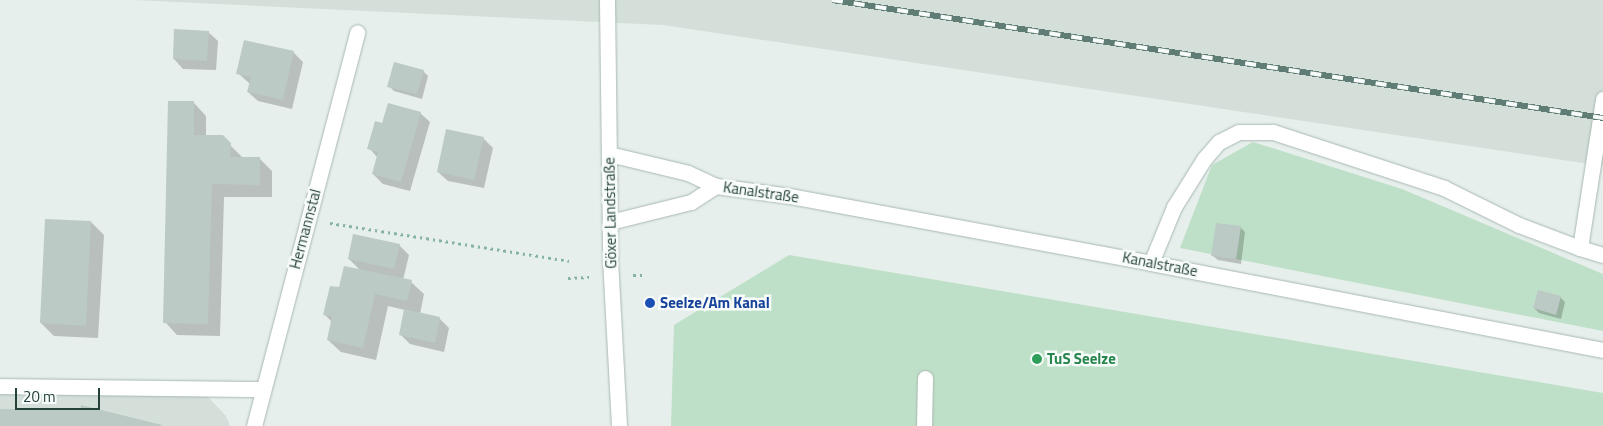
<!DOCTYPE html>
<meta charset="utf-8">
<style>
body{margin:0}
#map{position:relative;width:1603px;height:426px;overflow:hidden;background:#e6efeb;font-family:"Titillium Web",sans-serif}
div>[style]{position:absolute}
.built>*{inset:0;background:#d4dfda}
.green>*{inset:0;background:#bfe0c8}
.shadow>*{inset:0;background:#0003}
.building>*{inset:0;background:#bbcac4}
.path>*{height:3px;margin-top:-1.5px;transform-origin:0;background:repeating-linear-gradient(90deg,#86b3a5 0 2.5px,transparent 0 6.5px)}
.roads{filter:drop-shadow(0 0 1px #a8b8b2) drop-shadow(0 0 1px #a8b8b2)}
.service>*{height:15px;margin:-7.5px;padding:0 7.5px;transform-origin:7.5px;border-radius:7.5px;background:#fff}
.minor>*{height:15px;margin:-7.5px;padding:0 7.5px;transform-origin:7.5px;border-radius:7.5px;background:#fff}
.tertiary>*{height:15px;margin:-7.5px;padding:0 7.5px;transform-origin:7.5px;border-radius:7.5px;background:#fff}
.secondary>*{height:15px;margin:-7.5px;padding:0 7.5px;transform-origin:7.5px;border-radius:7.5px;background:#fff}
.rail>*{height:5.5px;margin-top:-2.75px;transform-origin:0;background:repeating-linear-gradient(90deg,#f7fbf9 0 11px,#5f7d75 0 22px);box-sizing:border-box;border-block:1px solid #5f7d75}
.dots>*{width:14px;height:14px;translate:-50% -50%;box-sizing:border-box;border:2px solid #f7fbf9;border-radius:50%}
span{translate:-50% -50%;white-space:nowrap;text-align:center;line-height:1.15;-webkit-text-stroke:5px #f7fbf9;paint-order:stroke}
.street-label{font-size:15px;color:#24423a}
.transit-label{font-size:15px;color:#164399;font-weight:700}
.left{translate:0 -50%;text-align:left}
.leisure-label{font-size:15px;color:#27864d;font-weight:700}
.scale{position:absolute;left:15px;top:388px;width:85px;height:22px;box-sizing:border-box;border:2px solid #24423a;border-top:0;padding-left:6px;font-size:15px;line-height:18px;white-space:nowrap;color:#24423a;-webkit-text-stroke:4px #f7fbf9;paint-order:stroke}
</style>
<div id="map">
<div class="built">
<div style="clip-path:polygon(134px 0,1603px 0,1603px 166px,663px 25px)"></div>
<div style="clip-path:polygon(0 393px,207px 396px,226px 416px,230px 426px,0 426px)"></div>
</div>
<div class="green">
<div style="clip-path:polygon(1253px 142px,1402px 189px,1603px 274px,1603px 331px,1180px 248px,1212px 165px)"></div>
<div style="clip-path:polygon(789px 255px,1603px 393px,1603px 426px,671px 426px,674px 325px)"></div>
</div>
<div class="shadow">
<div style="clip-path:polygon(208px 32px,218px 41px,216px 70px,183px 69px,174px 59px)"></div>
<div style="clip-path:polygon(245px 41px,294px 53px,303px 62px,292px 109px,258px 101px,248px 92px,250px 84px,238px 73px)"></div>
<div style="clip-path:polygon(423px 71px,428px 76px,422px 99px,394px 91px,389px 86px)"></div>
<div style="clip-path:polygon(194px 103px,206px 116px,206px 137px,222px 137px,243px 158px,259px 158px,272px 171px,272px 197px,224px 197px,220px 336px,177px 335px,165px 322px)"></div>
<div style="clip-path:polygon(420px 113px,430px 122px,410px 191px,383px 184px,373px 174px,378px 158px,369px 148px,383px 125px)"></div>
<div style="clip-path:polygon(483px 138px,493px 148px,484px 188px,448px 181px,438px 172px)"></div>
<div style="clip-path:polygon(91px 222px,104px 235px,98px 338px,54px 336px,41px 323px)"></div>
<div style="clip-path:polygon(1240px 227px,1245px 232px,1241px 264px,1218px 260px,1213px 256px)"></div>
<div style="clip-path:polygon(399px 245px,409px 255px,403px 280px,411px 282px,424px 294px,420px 314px,440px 319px,449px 328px,444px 352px,410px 344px,400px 334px,405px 310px,388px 306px,376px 360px,341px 352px,328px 340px,332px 322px,324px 314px,340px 289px,361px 271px,349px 259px)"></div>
<div style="clip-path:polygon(1560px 297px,1565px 302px,1561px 319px,1539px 313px,1534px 308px)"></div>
</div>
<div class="building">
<div style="clip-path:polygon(174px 29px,209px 31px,207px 61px,173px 59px)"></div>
<div style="clip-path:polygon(244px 40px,294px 51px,283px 100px,247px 92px,251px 77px,236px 74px)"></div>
<div style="clip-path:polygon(394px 62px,424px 70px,417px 94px,387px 87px)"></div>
<div style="clip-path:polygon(168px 101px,194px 101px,194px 135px,223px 135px,231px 143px,230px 157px,260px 157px,260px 185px,212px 184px,208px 324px,163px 323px)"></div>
<div style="clip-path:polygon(388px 103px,421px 112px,401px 182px,372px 174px,378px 152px,367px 149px,375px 121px,382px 123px)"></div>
<div style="clip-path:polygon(446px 129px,484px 137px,474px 180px,437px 172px)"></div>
<div style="clip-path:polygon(45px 219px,91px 221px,86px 326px,40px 323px)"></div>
<div style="clip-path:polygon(1216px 223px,1241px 226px,1236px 259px,1211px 256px)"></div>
<div style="clip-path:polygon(353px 234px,400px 244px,394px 269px,348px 259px)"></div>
<div style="clip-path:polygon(344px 266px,412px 280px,407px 301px,375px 294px,363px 348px,327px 340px,332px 316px,323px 315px,330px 286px,339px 287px)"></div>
<div style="clip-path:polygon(1538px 290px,1561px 296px,1556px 315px,1533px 308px)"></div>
<div style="clip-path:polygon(404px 309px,440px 317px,435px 343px,399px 335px)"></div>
<div style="clip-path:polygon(81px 405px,162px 425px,162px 426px,0 426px,0 409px,80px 410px)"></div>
</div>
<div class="path">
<div style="left:330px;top:223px;width:242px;rotate:9deg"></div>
<div style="left:633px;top:275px;width:12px"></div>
<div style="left:568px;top:278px;width:21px;rotate:-3deg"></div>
</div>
<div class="roads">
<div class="service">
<div style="left:1580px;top:248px;width:24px;rotate:17deg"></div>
<div style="left:1151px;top:263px;width:61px;rotate:-67.7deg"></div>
<div style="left:1174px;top:207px;width:57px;rotate:-58deg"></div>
<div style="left:1204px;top:159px;width:23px;rotate:-49deg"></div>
<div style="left:1219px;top:142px;width:22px;rotate:-27deg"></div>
<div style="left:1239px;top:132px;width:34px"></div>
<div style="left:1273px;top:132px;width:180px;rotate:18.1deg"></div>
<div style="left:1444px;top:188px;width:84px;rotate:26.3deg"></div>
<div style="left:1519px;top:225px;width:65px;rotate:20.7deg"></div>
<div style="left:1580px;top:248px;width:151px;rotate:-81.2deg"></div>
<div style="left:924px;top:426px;width:48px;rotate:-88.8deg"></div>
</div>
<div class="minor">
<div style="left:0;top:386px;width:263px;rotate:0.7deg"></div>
<div style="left:254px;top:426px;width:407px;rotate:-75.3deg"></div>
</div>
<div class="tertiary">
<div style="left:609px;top:154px;width:81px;rotate:13.5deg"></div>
<div style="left:688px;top:173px;width:31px;rotate:25deg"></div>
<div style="left:716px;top:186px;width:75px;rotate:7.7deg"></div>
<div style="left:790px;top:196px;width:367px;rotate:10.5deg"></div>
<div style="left:1151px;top:263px;width:460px;rotate:10.9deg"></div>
<div style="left:610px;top:222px;width:83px;rotate:-13.9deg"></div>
<div style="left:691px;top:202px;width:30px;rotate:-33deg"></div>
</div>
<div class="secondary">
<div style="left:607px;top:0;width:259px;rotate:89.3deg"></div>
<div style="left:610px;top:259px;width:167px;rotate:86.9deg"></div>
</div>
</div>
<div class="rail">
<div style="left:832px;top:0;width:780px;rotate:8.7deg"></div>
</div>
<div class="dots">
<div style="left:650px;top:303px;background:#1a4fb4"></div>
<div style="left:1037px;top:359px;background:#2e9e5b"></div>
</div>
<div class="street-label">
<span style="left:761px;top:192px;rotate:8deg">Kanalstraße</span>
<span style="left:610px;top:213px;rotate:-91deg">Göxer Landstraße</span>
<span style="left:305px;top:229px;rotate:-75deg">Hermannstal</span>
<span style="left:1160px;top:264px;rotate:11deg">Kanalstraße</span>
</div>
<div class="transit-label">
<span class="left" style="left:660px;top:303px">Seelze/Am Kanal</span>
</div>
<div class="leisure-label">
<span class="left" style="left:1047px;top:359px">TuS Seelze</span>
</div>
<div class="scale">20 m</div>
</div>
